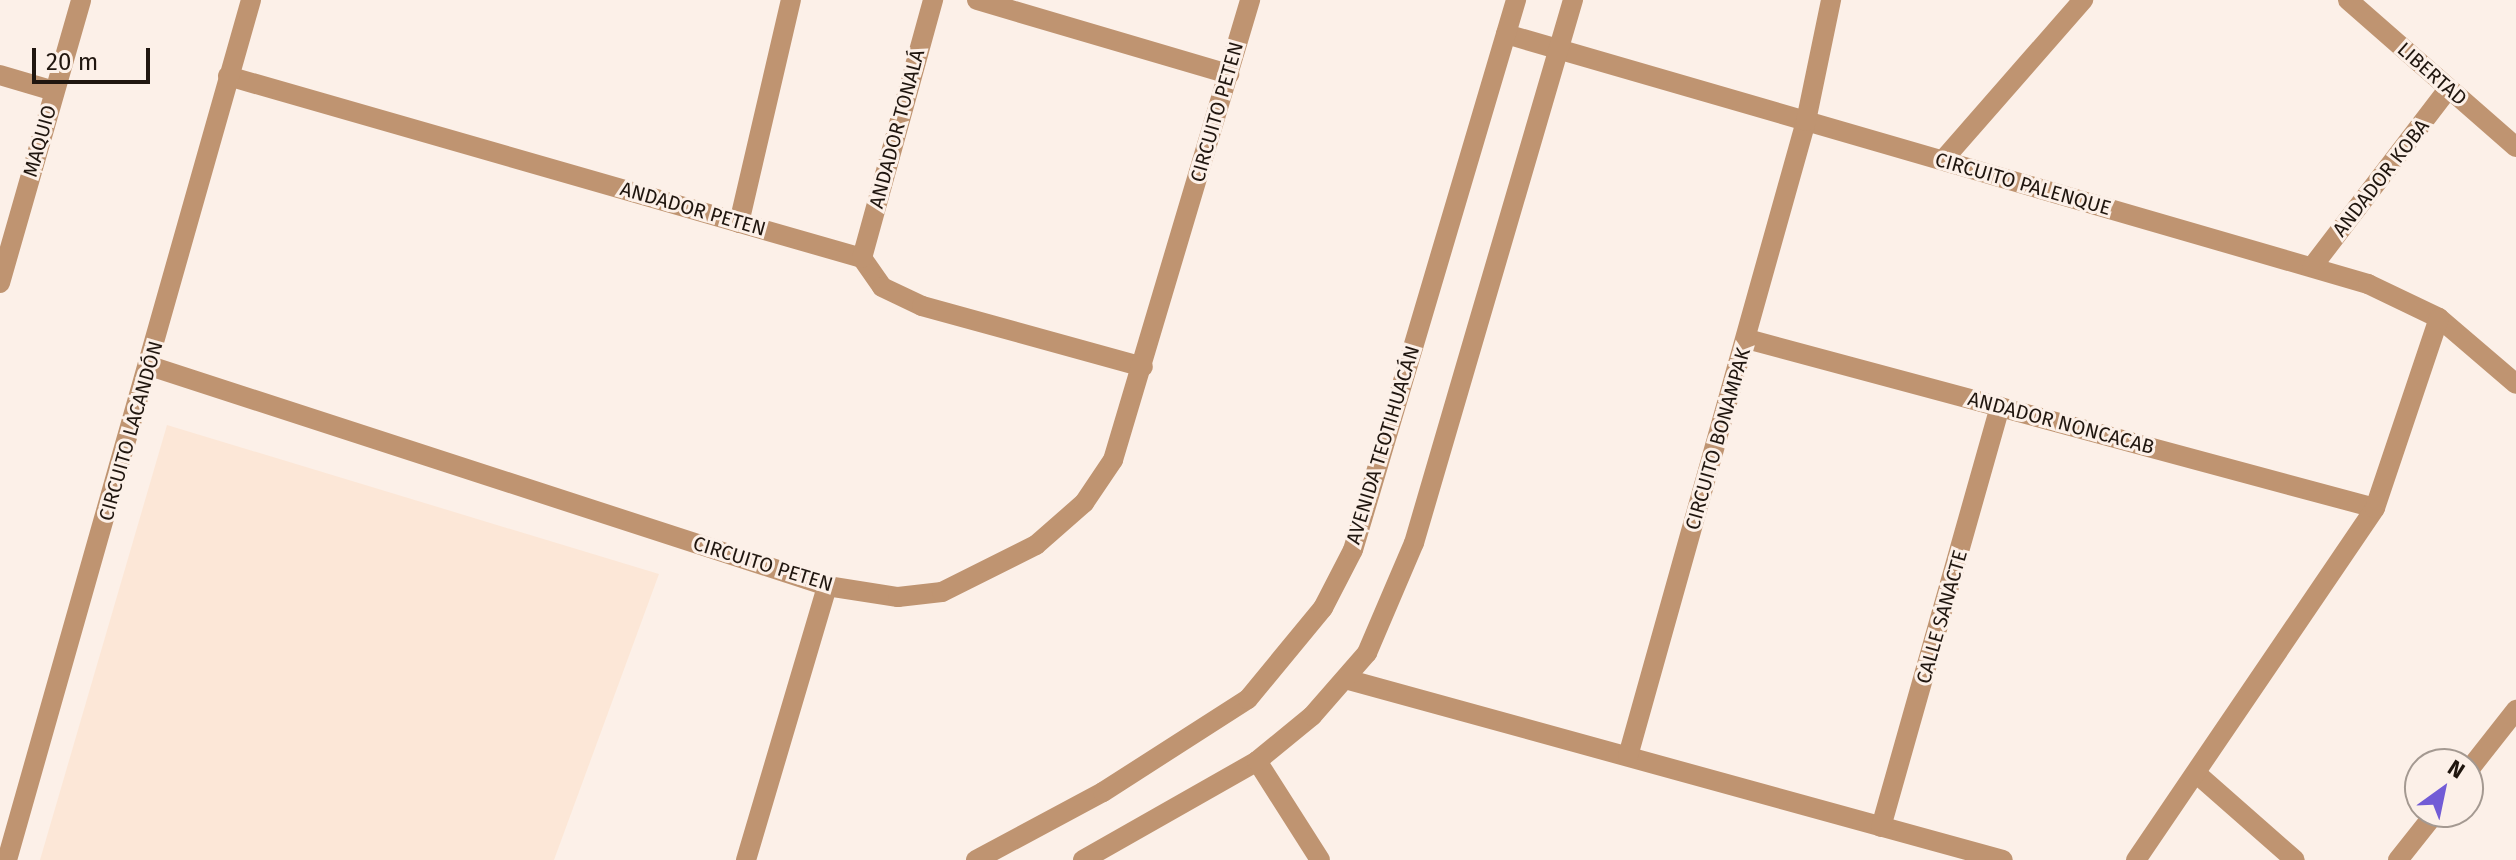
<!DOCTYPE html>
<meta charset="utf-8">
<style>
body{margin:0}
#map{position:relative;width:2516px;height:860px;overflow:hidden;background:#fcf0e8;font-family:"Fira Sans",sans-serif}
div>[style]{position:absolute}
.built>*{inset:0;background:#fce7d7}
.minor>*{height:20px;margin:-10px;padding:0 10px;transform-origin:10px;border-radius:10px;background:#bf9471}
span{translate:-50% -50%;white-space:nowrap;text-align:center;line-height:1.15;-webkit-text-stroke:6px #fcf0e8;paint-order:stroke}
.street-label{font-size:20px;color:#20160f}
.north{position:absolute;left:2404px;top:748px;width:80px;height:80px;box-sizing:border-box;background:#fcf0e8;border:2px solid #a49991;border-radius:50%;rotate:33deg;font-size:22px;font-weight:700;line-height:32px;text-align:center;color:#20160f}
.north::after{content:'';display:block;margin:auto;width:28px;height:36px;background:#725cd6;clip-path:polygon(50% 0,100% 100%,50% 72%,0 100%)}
.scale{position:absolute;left:32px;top:48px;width:118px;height:36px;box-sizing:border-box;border:4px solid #20160f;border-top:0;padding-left:10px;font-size:24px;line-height:28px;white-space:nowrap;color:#20160f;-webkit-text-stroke:6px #fcf0e8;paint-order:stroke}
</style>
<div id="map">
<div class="built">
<div style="clip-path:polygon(167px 425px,659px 574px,554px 860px,40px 860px)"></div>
</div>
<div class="minor">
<div style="left:977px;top:0;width:263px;rotate:16.4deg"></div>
<div style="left:2348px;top:0;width:223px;rotate:41.2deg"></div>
<div style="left:1506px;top:34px;width:898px;rotate:16.17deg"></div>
<div style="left:2368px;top:284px;width:79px;rotate:25.6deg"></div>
<div style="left:2439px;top:318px;width:101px;rotate:40.6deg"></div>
<div style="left:0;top:75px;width:56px;rotate:16.5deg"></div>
<div style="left:228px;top:76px;width:660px;rotate:16.02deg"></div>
<div style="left:862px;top:258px;width:35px;rotate:55deg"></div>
<div style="left:882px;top:287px;width:44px;rotate:25.4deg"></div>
<div style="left:922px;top:306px;width:229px;rotate:15.4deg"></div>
<div style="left:1943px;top:160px;width:213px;rotate:-48.8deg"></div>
<div style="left:739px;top:223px;width:229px;rotate:-76.9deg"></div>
<div style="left:862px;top:258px;width:268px;rotate:-74.6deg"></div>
<div style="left:2312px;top:267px;width:225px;rotate:-52.6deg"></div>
<div style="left:0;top:283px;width:294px;rotate:-74deg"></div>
<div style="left:1747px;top:339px;width:650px;rotate:15.06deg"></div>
<div style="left:150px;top:366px;width:712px;rotate:18deg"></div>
<div style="left:827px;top:586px;width:72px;rotate:8.8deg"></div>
<div style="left:898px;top:597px;width:44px;rotate:-6.5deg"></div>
<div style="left:942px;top:592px;width:105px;rotate:-26.6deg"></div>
<div style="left:1036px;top:545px;width:64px;rotate:-41.2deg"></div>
<div style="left:1084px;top:503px;width:52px;rotate:-56deg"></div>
<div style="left:1113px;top:460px;width:480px;rotate:-73.4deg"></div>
<div style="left:1349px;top:680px;width:678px;rotate:15.39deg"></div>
<div style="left:1628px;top:756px;width:659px;rotate:-74.34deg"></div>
<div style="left:1806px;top:121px;width:124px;rotate:-78.3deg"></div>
<div style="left:1257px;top:761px;width:117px;rotate:57.5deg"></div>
<div style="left:2468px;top:771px;width:78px;rotate:-51.8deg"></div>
<div style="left:2197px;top:774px;width:130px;rotate:41.3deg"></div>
<div style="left:1881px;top:827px;width:437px;rotate:-74.2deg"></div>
<div style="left:7px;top:860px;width:894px;rotate:-74.16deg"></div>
<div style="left:746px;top:860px;width:286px;rotate:-73.5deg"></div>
<div style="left:976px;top:860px;width:144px;rotate:-28.2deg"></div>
<div style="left:1103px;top:792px;width:172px;rotate:-32.7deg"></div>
<div style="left:1248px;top:699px;width:118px;rotate:-50.5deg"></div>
<div style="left:1323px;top:608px;width:65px;rotate:-62.7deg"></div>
<div style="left:1353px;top:550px;width:574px;rotate:-73.49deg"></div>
<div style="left:1083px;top:860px;width:200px;rotate:-29.6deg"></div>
<div style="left:1257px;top:761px;width:71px;rotate:-39.3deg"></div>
<div style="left:1312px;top:716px;width:84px;rotate:-48.9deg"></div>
<div style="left:1367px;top:653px;width:120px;rotate:-66.9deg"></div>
<div style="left:1414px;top:543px;width:566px;rotate:-73.68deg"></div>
<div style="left:2136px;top:860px;width:425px;rotate:-55.8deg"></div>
<div style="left:2375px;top:508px;width:200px;rotate:-71.4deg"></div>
<div style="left:2398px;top:860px;width:61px;rotate:-51.6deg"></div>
</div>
<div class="street-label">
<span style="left:2432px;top:74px;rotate:41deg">LIBERTAD</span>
<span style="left:1217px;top:112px;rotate:-74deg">CIRCUITO PETEN</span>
<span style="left:897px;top:129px;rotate:-75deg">ANDADOR TONALÁ</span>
<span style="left:40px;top:141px;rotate:-74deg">MAQUIO</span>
<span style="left:2381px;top:178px;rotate:-52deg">ANDADOR KOBA</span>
<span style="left:2023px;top:184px;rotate:16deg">CIRCUITO PALENQUE</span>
<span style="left:693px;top:209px;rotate:16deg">ANDADOR PETEN</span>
<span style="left:2061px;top:423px;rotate:15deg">ANDADOR NONCACAB</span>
<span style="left:131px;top:431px;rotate:-74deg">CIRCUITO LACANDÓN</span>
<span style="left:1718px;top:439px;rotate:-74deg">CIRCUITO BONAMPAK</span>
<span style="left:1383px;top:445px;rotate:-73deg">AVENIDA TEOTIHUACÁN</span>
<span style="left:763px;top:564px;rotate:17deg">CIRCUITO PETEN</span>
<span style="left:1942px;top:617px;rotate:-74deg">CALLE SANACTE</span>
</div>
<div class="north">N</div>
<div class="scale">20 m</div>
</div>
